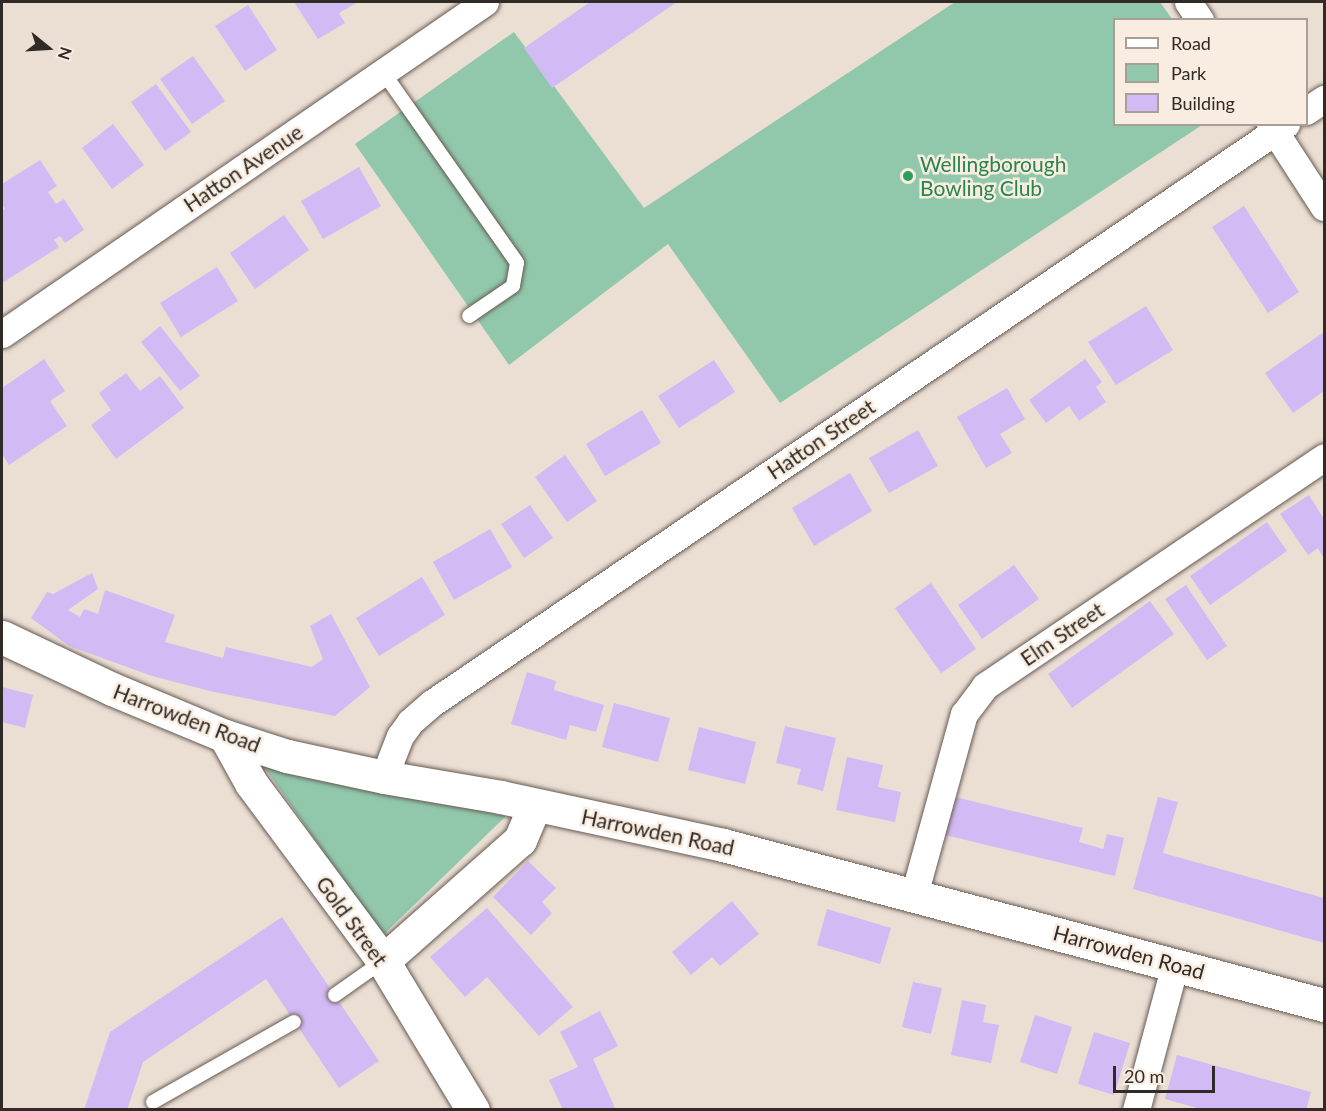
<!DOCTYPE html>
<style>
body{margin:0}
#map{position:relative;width:1326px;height:1111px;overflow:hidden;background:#ebded3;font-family:Lato,sans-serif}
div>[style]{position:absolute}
.green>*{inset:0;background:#91c8ac}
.building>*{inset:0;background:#d2bbf4}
.roads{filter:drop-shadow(0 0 2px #665b52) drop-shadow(0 0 2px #665b52)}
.lane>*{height:14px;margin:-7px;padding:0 7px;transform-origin:7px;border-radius:7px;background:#fff}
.street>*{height:27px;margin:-13.5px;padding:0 13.5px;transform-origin:13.5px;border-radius:13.5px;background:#fff}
.secondary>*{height:33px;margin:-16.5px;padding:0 16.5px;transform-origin:16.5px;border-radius:16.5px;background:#fff}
.primary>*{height:33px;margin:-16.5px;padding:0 16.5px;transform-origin:16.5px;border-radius:16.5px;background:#fff}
.dots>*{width:16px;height:16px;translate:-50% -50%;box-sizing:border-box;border:3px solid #f9ece0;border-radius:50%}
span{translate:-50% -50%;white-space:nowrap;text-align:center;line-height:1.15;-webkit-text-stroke:5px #f9ece0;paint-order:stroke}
.leisure-label{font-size:21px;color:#27864d}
.left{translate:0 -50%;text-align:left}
.street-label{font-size:21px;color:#302b26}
.frame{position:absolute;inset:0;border:3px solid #302b26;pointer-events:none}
.legend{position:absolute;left:1113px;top:18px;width:195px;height:108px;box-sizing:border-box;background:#f9ece0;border:2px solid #a99f96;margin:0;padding:8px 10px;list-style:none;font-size:18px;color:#302b26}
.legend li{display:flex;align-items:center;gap:12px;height:30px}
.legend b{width:30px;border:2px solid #a99f96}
.north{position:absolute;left:18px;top:18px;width:60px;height:60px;-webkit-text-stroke:4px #f9ece0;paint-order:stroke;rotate:108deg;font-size:16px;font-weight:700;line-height:24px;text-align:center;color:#302b26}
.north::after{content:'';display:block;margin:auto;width:21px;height:27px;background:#302b26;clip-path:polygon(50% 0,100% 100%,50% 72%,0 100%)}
.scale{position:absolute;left:1113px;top:1066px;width:102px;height:27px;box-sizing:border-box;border:3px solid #302b26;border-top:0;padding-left:8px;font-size:18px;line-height:21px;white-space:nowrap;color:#302b26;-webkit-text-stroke:4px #f9ece0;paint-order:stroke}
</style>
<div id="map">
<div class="green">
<div style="clip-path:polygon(955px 2px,1160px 2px,1172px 19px,1114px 20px,1114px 124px,1202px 125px,780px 403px,668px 244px,509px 365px,355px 144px,514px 32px,644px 208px)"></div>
<div style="clip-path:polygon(261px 762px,506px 816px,382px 936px)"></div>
</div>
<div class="building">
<div style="clip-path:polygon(294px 2px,358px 2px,339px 13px,345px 23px,318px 39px)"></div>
<div style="clip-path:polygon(590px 2px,677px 2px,552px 88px,524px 48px)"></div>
<div style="clip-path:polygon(248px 5px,277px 50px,245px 71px,215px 26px)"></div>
<div style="clip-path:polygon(193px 56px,225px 101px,192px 124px,160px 79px)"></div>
<div style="clip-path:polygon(156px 84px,191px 132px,165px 151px,131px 102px)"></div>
<div style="clip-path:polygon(113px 124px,144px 165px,112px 189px,82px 148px)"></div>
<div style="clip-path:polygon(40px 160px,57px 186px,48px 192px,56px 204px,64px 199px,84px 230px,65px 243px,60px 236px,54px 240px,59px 247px,2px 283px,2px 211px,5px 209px,2px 204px,2px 184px)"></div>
<div style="clip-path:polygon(359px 167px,381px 206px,323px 239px,301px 201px)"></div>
<div style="clip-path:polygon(1244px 206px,1299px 292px,1268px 313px,1212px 227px)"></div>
<div style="clip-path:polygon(284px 215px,309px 250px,255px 289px,230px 253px)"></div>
<div style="clip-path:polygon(217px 267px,238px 301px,181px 337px,160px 303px)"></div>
<div style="clip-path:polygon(1146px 306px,1173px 350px,1116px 385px,1088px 342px)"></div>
<div style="clip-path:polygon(160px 326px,200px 376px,180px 391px,141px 342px)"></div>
<div style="clip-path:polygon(1324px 332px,1324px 391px,1293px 413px,1265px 373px)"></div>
<div style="clip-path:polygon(44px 359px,65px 391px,50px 401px,67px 426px,9px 465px,2px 454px,2px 388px)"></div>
<div style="clip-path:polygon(1085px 359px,1102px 382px,1096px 387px,1106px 402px,1079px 421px,1069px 406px,1046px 423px,1029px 400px)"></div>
<div style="clip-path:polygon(714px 360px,735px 392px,679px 428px,658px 396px)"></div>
<div style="clip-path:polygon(126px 373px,140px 391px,160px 376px,184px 408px,116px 459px,91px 425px,111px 410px,99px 393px)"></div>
<div style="clip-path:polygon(1007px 388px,1025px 419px,1000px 434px,1012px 453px,986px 468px,957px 417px)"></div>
<div style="clip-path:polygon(642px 410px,661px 443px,605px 476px,586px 444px)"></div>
<div style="clip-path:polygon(918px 430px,938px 466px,889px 493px,869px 458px)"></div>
<div style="clip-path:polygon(565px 455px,597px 501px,567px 522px,535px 477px)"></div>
<div style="clip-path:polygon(850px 473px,872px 511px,814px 546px,792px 508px)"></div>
<div style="clip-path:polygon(1309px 495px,1324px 519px,1324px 559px,1318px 548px,1308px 555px,1280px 514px)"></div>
<div style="clip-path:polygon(530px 505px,553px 538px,524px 558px,501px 524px)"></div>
<div style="clip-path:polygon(1267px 522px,1287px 551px,1210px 605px,1190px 576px)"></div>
<div style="clip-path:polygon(490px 529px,512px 567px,454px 600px,433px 562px)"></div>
<div style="clip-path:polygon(1014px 565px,1039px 599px,982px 639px,958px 605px)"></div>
<div style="clip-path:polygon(92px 573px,98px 589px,68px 610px,80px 617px,84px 609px,98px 614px,105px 590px,175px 615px,165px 642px,223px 658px,226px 647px,312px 667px,323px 659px,310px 626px,331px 614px,370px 687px,335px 716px,214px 692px,152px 676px,69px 646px,31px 618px,47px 592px,53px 594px)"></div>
<div style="clip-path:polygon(422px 577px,445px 615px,379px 656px,356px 618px)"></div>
<div style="clip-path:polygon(931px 583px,976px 649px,941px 673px,895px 608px)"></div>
<div style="clip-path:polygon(1186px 585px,1227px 646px,1207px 660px,1165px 599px)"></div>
<div style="clip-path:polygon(1150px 601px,1174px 634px,1072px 708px,1048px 674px)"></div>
<div style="clip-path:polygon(527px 672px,556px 681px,554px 690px,604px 705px,596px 732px,570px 725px,566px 740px,511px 724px)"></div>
<div style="clip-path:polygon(2px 687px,33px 695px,25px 728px,2px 722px)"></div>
<div style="clip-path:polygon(614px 703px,670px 718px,658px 762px,602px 747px)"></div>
<div style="clip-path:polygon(785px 726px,836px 738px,823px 791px,797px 784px,801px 769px,776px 763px)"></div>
<div style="clip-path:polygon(699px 727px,756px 742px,745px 784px,688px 770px)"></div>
<div style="clip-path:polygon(847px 757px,883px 765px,878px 787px,901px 792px,895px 822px,836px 810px)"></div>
<div style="clip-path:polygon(955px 797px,1083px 828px,1079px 842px,1103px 849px,1107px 834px,1124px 838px,1115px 876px,945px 835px)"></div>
<div style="clip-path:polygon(1158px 797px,1178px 802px,1163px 853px,1324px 898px,1324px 943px,1133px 889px)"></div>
<div style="clip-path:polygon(528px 861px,556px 888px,542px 902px,552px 913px,531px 935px,493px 897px)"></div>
<div style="clip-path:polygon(732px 901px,759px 934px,720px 966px,712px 957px,691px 975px,672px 952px)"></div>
<div style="clip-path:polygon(487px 908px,573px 1007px,539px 1036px,487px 977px,465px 997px,430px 957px)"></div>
<div style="clip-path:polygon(827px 909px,891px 928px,880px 964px,817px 945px)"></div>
<div style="clip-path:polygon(282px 917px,379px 1061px,339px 1088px,266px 979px,143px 1062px,127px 1110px,84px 1110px,110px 1032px)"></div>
<div style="clip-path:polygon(913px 982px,942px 988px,931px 1034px,902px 1027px)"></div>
<div style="clip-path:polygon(962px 1000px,986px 1005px,983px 1022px,999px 1025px,991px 1063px,951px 1055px)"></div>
<div style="clip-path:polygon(600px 1011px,618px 1046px,593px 1059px,616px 1110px,563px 1110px,549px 1080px,578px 1067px,560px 1032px)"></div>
<div style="clip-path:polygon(1035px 1015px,1072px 1027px,1057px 1074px,1020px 1062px)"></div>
<div style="clip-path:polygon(1094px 1032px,1130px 1043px,1114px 1095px,1078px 1084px)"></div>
<div style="clip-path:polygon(1177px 1055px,1311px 1092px,1306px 1110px,1204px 1110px,1165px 1099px)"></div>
</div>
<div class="roads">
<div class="lane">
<div style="left:383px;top:72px;width:233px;rotate:54.9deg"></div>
<div style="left:517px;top:263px;width:23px;rotate:100deg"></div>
<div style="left:513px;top:286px;width:53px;rotate:145.7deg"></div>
<div style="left:335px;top:995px;width:59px;rotate:-35.3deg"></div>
<div style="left:153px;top:1102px;width:162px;rotate:-29.6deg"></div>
</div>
<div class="street">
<div style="left:1188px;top:2px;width:22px;rotate:56deg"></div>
<div style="left:1306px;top:111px;width:22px;rotate:-34deg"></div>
<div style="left:1270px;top:124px;width:99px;rotate:57deg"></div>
<div style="left:2px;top:334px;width:586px;rotate:-34.5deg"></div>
<div style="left:384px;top:777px;width:44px;rotate:-68.7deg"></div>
<div style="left:400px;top:736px;width:17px;rotate:-54deg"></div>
<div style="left:410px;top:722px;width:29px;rotate:-41deg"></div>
<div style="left:432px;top:703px;width:1032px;rotate:-34.14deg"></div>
<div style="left:914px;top:895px;width:188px;rotate:-74.6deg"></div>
<div style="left:964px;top:714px;width:35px;rotate:-53deg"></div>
<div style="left:985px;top:686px;width:409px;rotate:-34deg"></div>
<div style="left:1136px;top:1110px;width:151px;rotate:-75deg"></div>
</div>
<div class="secondary">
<div style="left:225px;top:736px;width:54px;rotate:61deg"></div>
<div style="left:251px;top:783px;width:222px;rotate:53.4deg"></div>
<div style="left:383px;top:961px;width:174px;rotate:58.9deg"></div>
<div style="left:383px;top:961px;width:183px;rotate:-41.5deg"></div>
<div style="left:520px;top:840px;width:38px;rotate:-67deg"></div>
</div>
<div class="primary">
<div style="left:2px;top:637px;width:122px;rotate:25.3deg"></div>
<div style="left:112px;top:689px;width:122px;rotate:22.6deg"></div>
<div style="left:225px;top:736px;width:65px;rotate:17.9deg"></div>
<div style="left:287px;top:756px;width:99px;rotate:12.2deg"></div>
<div style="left:384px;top:777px;width:119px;rotate:9.7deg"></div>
<div style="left:501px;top:797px;width:227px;rotate:12.2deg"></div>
<div style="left:723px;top:845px;width:622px;rotate:14.91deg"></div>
</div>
</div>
<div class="dots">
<div style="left:908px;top:176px;background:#2e9e5b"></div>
</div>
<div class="leisure-label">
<span class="left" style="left:920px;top:176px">Wellingborough<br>Bowling Club</span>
</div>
<div class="street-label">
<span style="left:243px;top:168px;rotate:-34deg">Hatton Avenue</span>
<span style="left:821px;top:439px;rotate:-34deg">Hatton Street</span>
<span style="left:1062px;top:634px;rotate:-34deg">Elm Street</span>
<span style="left:187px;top:718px;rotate:21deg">Harrowden Road</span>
<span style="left:658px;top:832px;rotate:12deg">Harrowden Road</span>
<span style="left:352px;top:921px;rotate:54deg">Gold Street</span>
<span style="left:1129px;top:952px;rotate:15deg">Harrowden Road</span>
</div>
<div class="frame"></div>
<ul class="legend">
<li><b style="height:8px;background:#fff"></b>Road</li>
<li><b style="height:16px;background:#91c8ac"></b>Park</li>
<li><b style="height:16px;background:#d2bbf4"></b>Building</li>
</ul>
<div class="north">N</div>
<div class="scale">20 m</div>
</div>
